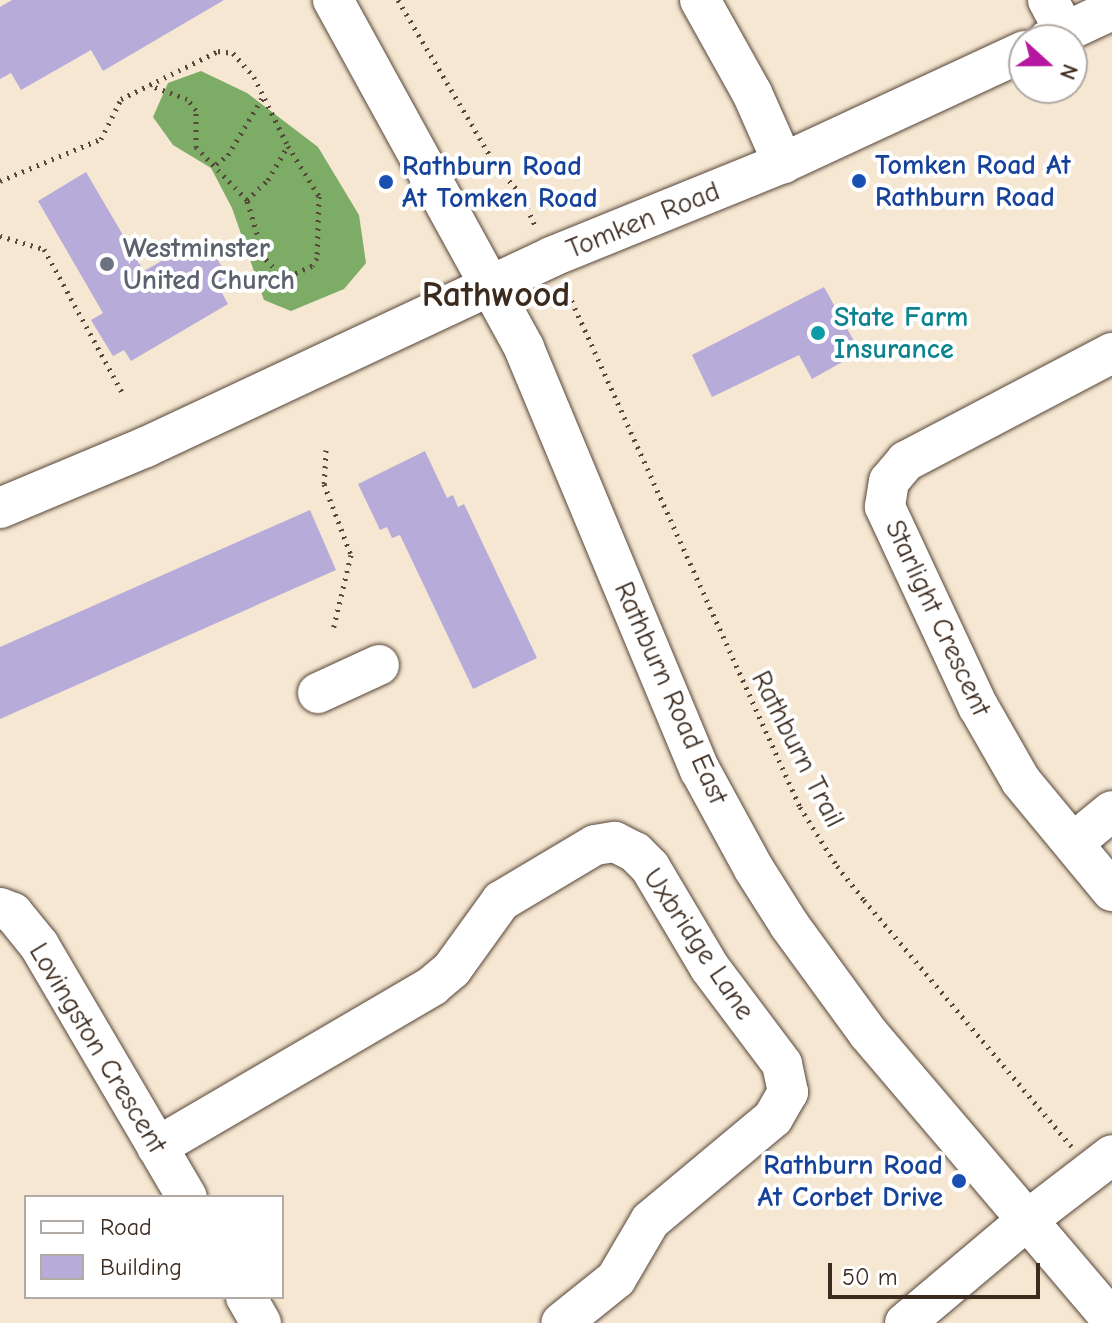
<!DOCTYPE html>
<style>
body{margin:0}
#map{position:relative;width:1112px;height:1323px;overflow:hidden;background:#f5e7d1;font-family:"Comic Neue",sans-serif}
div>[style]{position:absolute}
.forest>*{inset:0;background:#7cac66}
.building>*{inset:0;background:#b7abda}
.path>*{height:5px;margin-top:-2.5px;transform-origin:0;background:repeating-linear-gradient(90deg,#574639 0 2px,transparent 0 8px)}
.roads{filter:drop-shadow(0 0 2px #574639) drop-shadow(0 0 2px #574639)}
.minor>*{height:40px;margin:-20px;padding:0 20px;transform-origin:20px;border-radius:20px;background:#fff}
.dots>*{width:22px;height:22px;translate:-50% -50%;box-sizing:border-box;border:4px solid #fff;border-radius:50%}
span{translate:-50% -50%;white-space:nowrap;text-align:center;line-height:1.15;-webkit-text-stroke:8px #fff;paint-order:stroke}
.transit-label{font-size:28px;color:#164399;font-weight:700}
.left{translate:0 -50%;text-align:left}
.right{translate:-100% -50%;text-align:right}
.street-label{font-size:28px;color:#3b2a1e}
.worship-label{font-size:28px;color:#5b616d;font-weight:700}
.culture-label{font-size:28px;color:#0d838f;font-weight:700}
.district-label{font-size:36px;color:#3b2a1e;font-weight:700}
.legend{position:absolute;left:24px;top:1195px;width:260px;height:104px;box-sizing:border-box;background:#fff;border:2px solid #b1aaa5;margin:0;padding:10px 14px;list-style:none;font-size:24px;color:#3b2a1e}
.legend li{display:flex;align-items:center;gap:16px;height:40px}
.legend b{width:40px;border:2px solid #b1aaa5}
.north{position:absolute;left:1008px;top:24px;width:80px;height:80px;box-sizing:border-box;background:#fff;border:2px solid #b1aaa5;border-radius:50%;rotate:111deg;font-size:22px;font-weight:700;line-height:32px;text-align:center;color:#3b2a1e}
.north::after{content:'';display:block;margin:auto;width:28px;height:36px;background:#b5179e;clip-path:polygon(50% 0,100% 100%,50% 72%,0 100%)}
.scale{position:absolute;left:828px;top:1263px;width:212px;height:36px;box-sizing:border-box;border:4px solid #3b2a1e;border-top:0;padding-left:10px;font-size:24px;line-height:28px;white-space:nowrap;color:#3b2a1e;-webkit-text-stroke:6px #fff;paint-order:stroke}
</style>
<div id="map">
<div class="forest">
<div style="clip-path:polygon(201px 71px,247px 93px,318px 147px,359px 215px,366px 263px,344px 289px,291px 311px,264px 300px,232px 208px,211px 168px,173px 145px,153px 117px,168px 83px)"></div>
</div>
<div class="building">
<div style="clip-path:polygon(12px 0,224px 0,103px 71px,91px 50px,21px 90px,11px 73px,0 79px,0 7px)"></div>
<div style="clip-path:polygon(86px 172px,144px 271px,193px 243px,201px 256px,212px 250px,233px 286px,222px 293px,228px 304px,131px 361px,124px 350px,113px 356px,91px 320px,103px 313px,38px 201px)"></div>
<div style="clip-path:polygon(824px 287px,860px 352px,812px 379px,799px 355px,712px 397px,692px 355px)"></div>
<div style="clip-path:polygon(425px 451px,447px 498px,453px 495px,458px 507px,464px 504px,537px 658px,473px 689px,400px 535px,392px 538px,387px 527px,380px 530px,358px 484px)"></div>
<div style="clip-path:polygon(310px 510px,336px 570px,0 719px,0 647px)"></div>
</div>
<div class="path">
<div style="left:398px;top:0;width:196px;rotate:59.4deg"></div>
<div style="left:498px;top:169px;width:33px;rotate:47deg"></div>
<div style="left:520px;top:193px;width:38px;rotate:65deg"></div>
<div style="left:216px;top:164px;width:15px;rotate:-37deg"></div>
<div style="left:228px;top:155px;width:68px;rotate:-58.9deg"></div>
<div style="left:0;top:181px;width:109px;rotate:-22.6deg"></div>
<div style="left:101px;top:139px;width:45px;rotate:-63.4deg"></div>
<div style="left:121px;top:99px;width:108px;rotate:-26.3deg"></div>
<div style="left:218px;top:51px;width:15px;rotate:8deg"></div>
<div style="left:233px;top:53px;width:32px;rotate:49deg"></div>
<div style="left:254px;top:77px;width:77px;rotate:63.8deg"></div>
<div style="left:288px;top:146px;width:59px;rotate:58.2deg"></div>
<div style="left:319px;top:196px;width:62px;rotate:91.8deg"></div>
<div style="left:317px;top:258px;width:9px;rotate:122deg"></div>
<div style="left:312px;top:266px;width:30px;rotate:157deg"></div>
<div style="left:284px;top:278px;width:29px;rotate:-134deg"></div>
<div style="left:264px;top:257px;width:59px;rotate:-106.6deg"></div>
<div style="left:247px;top:200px;width:74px;rotate:-133.9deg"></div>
<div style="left:196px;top:147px;width:37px;rotate:-90deg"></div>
<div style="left:196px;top:110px;width:14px;rotate:-129deg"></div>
<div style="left:187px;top:99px;width:40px;rotate:-159.8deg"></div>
<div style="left:247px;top:200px;width:29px;rotate:-44deg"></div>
<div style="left:268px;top:180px;width:39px;rotate:-60deg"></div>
<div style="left:0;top:236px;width:46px;rotate:16.5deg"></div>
<div style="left:44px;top:249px;width:163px;rotate:61.4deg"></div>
<div style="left:565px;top:286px;width:572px;rotate:65.72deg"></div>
<div style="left:800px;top:807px;width:70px;rotate:57.9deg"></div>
<div style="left:837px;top:866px;width:43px;rotate:51.5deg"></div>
<div style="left:864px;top:900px;width:322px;rotate:49.9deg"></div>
<div style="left:326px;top:450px;width:34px;rotate:93deg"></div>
<div style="left:324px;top:484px;width:76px;rotate:69.2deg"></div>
<div style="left:351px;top:555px;width:77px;rotate:103.5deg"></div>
</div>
<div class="roads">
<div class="minor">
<div style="left:333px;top:0;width:397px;rotate:61.2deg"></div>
<div style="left:524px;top:348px;width:457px;rotate:67.4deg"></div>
<div style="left:700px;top:770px;width:113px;rotate:61.4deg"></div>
<div style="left:754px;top:869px;width:67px;rotate:57.7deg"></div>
<div style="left:790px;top:926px;width:132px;rotate:53.9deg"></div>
<div style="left:868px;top:1033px;width:377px;rotate:49.6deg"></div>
<div style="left:700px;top:0;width:107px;rotate:60.8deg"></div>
<div style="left:752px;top:93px;width:77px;rotate:66.1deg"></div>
<div style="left:1048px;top:0;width:36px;rotate:62deg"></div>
<div style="left:1048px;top:40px;width:71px;rotate:-25.1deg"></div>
<div style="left:1112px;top:353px;width:233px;rotate:152.3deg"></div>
<div style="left:906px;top:461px;width:26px;rotate:130deg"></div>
<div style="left:889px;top:481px;width:26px;rotate:99deg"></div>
<div style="left:885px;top:507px;width:220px;rotate:65deg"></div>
<div style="left:978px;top:706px;width:86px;rotate:60.2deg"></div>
<div style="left:1021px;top:781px;width:143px;rotate:50.4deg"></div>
<div style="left:0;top:508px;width:158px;rotate:-22.7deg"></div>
<div style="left:146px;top:447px;width:447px;rotate:-25.1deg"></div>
<div style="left:551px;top:257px;width:250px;rotate:-22.1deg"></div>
<div style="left:783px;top:163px;width:266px;rotate:-24.9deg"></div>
<div style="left:318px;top:693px;width:67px;rotate:-24.7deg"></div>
<div style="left:1073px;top:843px;width:50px;rotate:-39.4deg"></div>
<div style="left:0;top:908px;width:14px;rotate:21deg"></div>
<div style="left:13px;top:913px;width:41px;rotate:50.9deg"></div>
<div style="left:39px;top:945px;width:292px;rotate:59.6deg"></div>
<div style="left:157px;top:1147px;width:319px;rotate:-30.3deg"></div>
<div style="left:432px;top:986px;width:26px;rotate:-40deg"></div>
<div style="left:452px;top:969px;width:84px;rotate:-54.2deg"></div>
<div style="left:501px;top:901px;width:109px;rotate:-30.8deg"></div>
<div style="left:595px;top:845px;width:20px;rotate:-9deg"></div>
<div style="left:615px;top:842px;width:22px;rotate:27deg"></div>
<div style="left:635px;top:852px;width:21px;rotate:45deg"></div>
<div style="left:650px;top:867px;width:117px;rotate:59.3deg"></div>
<div style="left:710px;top:968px;width:120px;rotate:53.1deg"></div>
<div style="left:782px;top:1064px;width:29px;rotate:78deg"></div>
<div style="left:788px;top:1092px;width:30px;rotate:120deg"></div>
<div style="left:773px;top:1118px;width:160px;rotate:140.1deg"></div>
<div style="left:650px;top:1221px;width:67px;rotate:120.4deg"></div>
<div style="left:616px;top:1279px;width:70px;rotate:141.3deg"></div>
<div style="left:246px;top:1297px;width:30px;rotate:60deg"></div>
<div style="left:905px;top:1323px;width:158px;rotate:-40.1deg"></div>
<div style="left:1026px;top:1221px;width:108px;rotate:-37.5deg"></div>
</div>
</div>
<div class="dots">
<div style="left:859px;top:181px;background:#1a4fb4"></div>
<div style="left:386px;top:182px;background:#1a4fb4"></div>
<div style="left:107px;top:264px;background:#6b7280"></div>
<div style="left:818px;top:333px;background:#0f9aa8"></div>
<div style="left:959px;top:1181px;background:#1a4fb4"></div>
</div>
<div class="transit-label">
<span class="left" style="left:875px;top:181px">Tomken Road At<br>Rathburn Road</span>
<span class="left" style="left:402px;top:182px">Rathburn Road<br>At Tomken Road</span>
<span class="right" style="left:943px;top:1181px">Rathburn Road<br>At Corbet Drive</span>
</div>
<div class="street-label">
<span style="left:643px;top:220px;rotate:-22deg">Tomken Road</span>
<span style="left:938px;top:618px;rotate:65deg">Starlight Crescent</span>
<span style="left:671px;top:693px;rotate:66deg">Rathburn Road East</span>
<span style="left:798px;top:749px;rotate:63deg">Rathburn Trail</span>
<span style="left:699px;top:944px;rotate:56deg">Uxbridge Lane</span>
<span style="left:98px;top:1048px;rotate:59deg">Lovingston Crescent</span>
</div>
<div class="worship-label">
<span class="left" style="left:123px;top:264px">Westminster<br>United Church</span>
</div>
<div class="culture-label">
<span class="left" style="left:834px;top:333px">State Farm<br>Insurance</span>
</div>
<div class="district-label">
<span style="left:496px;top:295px">Rathwood</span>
</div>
<ul class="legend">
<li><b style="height:10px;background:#fff"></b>Road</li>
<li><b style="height:22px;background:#b7abda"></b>Building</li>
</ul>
<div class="north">N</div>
<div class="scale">50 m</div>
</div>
